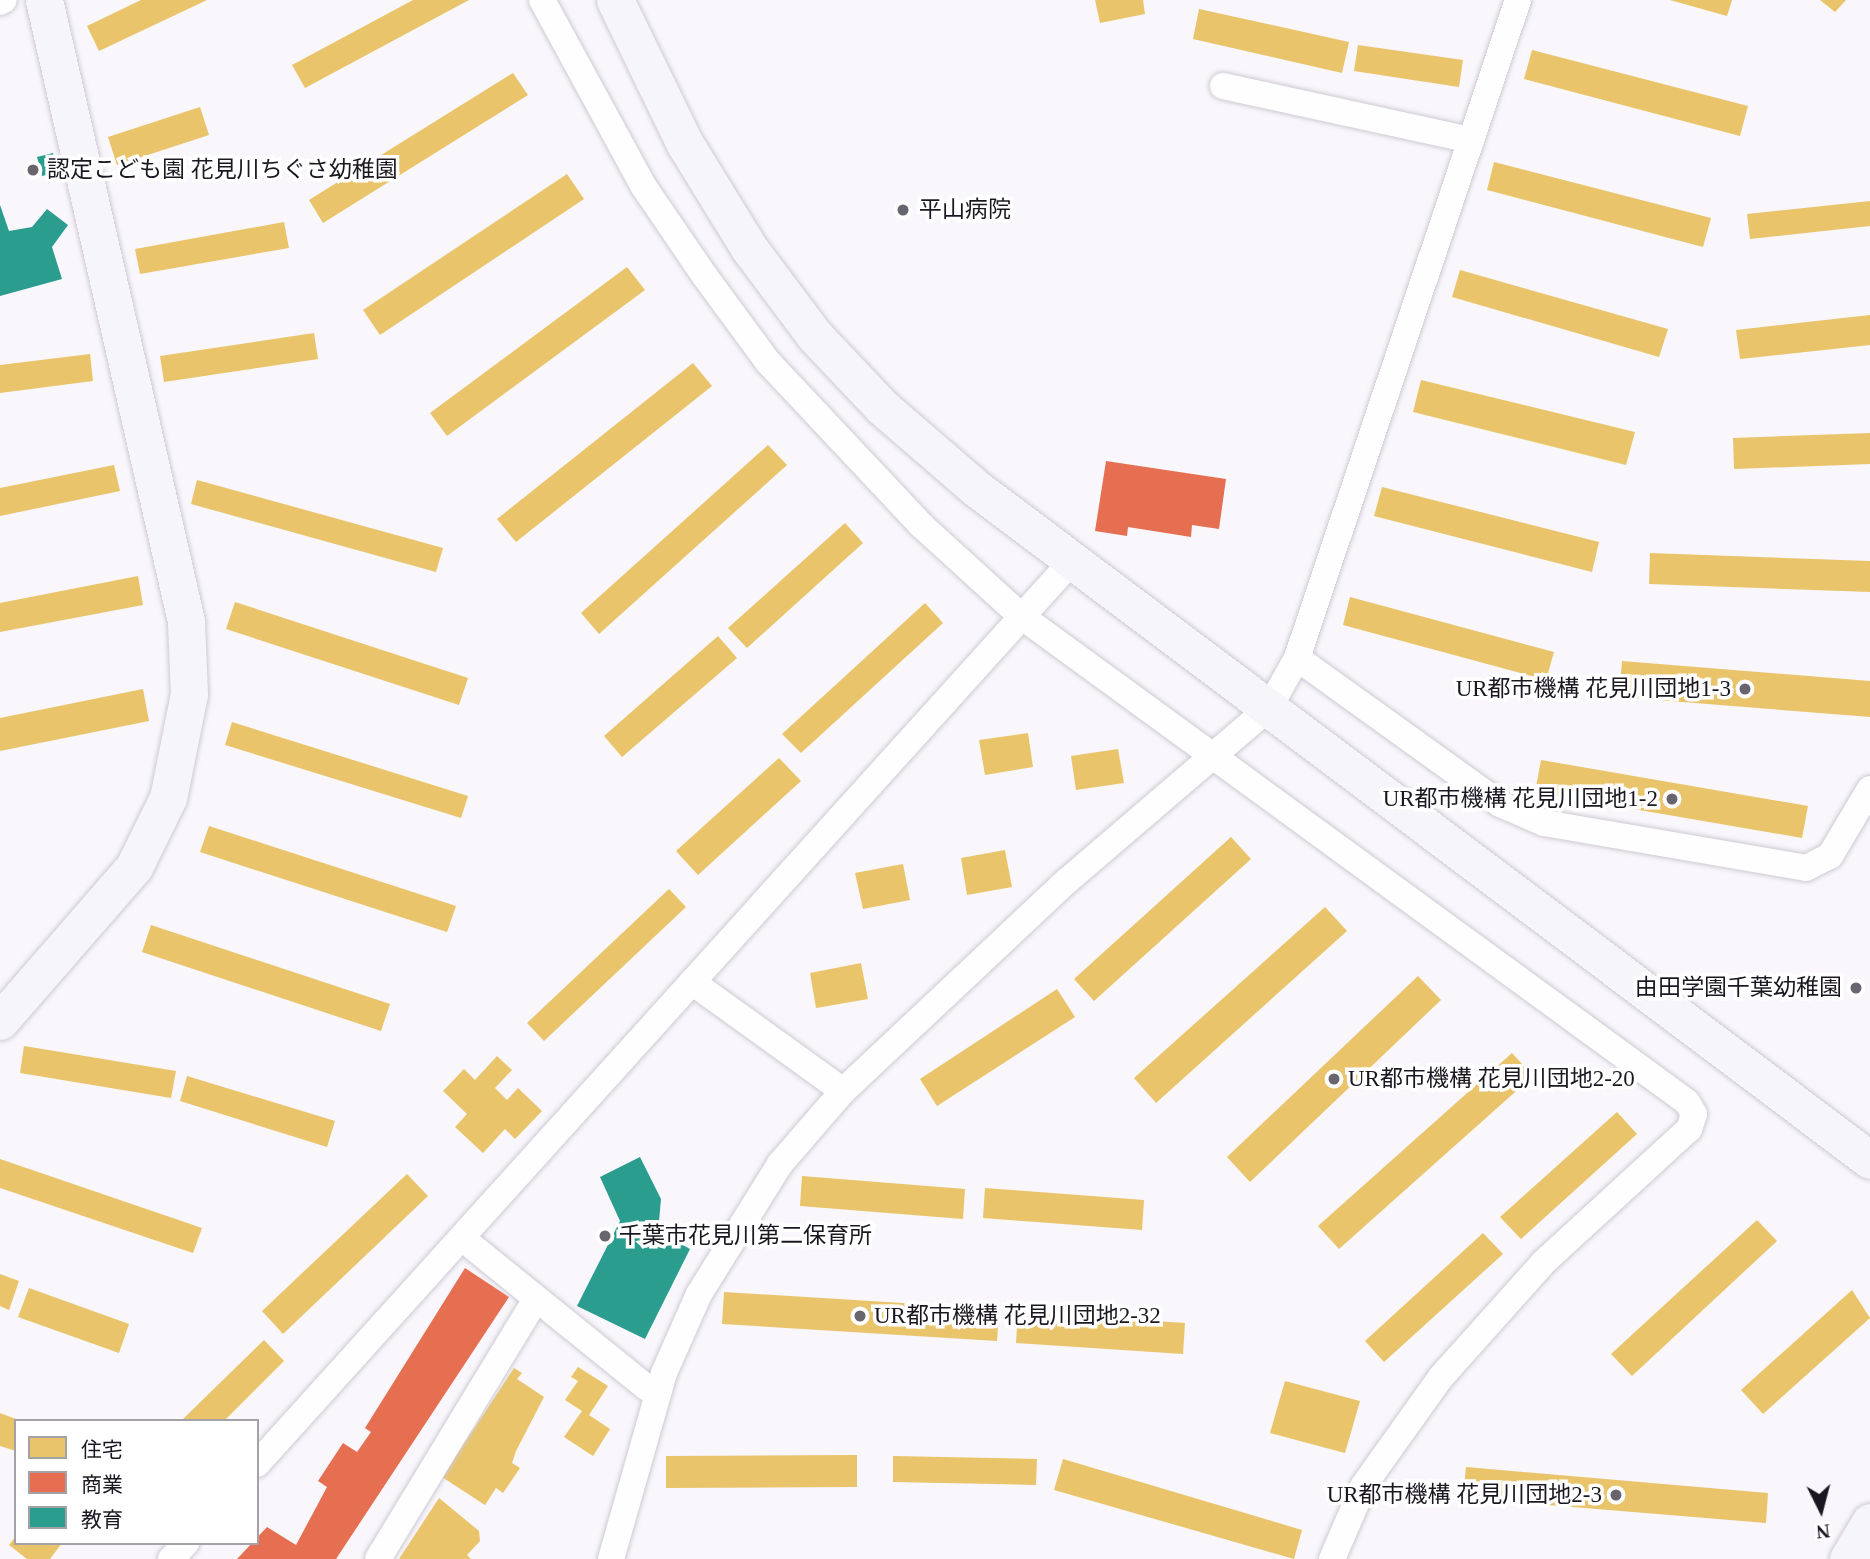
<!DOCTYPE html>
<meta charset="utf-8">
<style>
body{margin:0}
#map{position:relative;width:1870px;height:1559px;overflow:hidden;background:#f9f6fc;font-family:"Times New Roman","Noto Sans JP",serif}
div>[style]{position:absolute}
.homes>*{inset:0;background:#e9c46a}
.shops>*{inset:0;background:#e76f51}
.schools>*{inset:0;background:#2a9d8f}
.roads{filter:drop-shadow(0 0 2px #cecad2) drop-shadow(0 0 2px #cecad2)}
.street>*{height:26px;margin:-13px;padding:0 13px;transform-origin:13px;border-radius:13px;background:#fefeff}
.secondary>*{height:37px;margin:-18.5px;padding:0 18.5px;transform-origin:18.5px;border-radius:18.5px;background:#f6f6fa}
.dots>*{width:19px;height:19px;translate:-50% -50%;box-sizing:border-box;border:4px solid #fff;border-radius:50%}
span{translate:-50% -50%;white-space:nowrap;text-align:center;line-height:1.15;-webkit-text-stroke:7px #fff;paint-order:stroke}
.poi-label{font-size:23px;color:#1b1721}
.left{translate:0 -50%;text-align:left}
.right{translate:-100% -50%;text-align:right}
.legend{position:absolute;left:14px;top:1419px;width:245px;height:126px;box-sizing:border-box;background:#fff;border:2px solid #a4a2a6;margin:0;padding:9px 12px;list-style:none;font-size:21px;color:#1b1721}
.legend li{display:flex;align-items:center;gap:14px;height:35px}
.legend b{width:35px;border:2px solid #a4a2a6}
.north{position:absolute;left:1786px;top:1475px;width:70px;height:70px;-webkit-text-stroke:5px #fff;paint-order:stroke;rotate:174deg;font-size:19px;font-weight:700;line-height:28px;text-align:center;color:#1b1721}
.north::after{content:'';display:block;margin:auto;width:24px;height:32px;background:#1b1721;clip-path:polygon(50% 0,100% 100%,50% 72%,0 100%)}
</style>
<div id="map">
<div class="homes">
<div style="clip-path:polygon(141px 0,207px 0,99px 51px,87px 26px)"></div>
<div style="clip-path:polygon(413px 0,469px 0,305px 88px,292px 65px)"></div>
<div style="clip-path:polygon(1095px 0,1143px 0,1145px 14px,1100px 23px)"></div>
<div style="clip-path:polygon(1670px 0,1732px 0,1727px 16px)"></div>
<div style="clip-path:polygon(1820px 0,1846px 0,1835px 12px)"></div>
<div style="clip-path:polygon(1199px 9px,1349px 42px,1342px 73px,1193px 39px)"></div>
<div style="clip-path:polygon(1358px 45px,1463px 60px,1459px 87px,1354px 71px)"></div>
<div style="clip-path:polygon(1532px 50px,1748px 106px,1740px 136px,1524px 79px)"></div>
<div style="clip-path:polygon(513px 73px,528px 95px,323px 223px,309px 200px)"></div>
<div style="clip-path:polygon(200px 107px,209px 135px,117px 165px,108px 137px)"></div>
<div style="clip-path:polygon(1494px 162px,1711px 218px,1703px 247px,1487px 190px)"></div>
<div style="clip-path:polygon(567px 174px,584px 199px,380px 335px,363px 310px)"></div>
<div style="clip-path:polygon(1870px 201px,1870px 226px,1750px 239px,1747px 214px)"></div>
<div style="clip-path:polygon(284px 222px,289px 248px,140px 274px,135px 249px)"></div>
<div style="clip-path:polygon(627px 267px,645px 290px,447px 436px,430px 413px)"></div>
<div style="clip-path:polygon(1460px 270px,1668px 329px,1659px 357px,1452px 297px)"></div>
<div style="clip-path:polygon(1870px 315px,1870px 345px,1740px 359px,1736px 330px)"></div>
<div style="clip-path:polygon(314px 333px,318px 359px,164px 382px,160px 356px)"></div>
<div style="clip-path:polygon(90px 354px,93px 381px,0 393px,0 365px)"></div>
<div style="clip-path:polygon(693px 363px,712px 386px,516px 542px,497px 519px)"></div>
<div style="clip-path:polygon(1421px 380px,1635px 432px,1626px 465px,1413px 412px)"></div>
<div style="clip-path:polygon(1870px 433px,1870px 464px,1734px 469px,1733px 438px)"></div>
<div style="clip-path:polygon(768px 445px,787px 465px,599px 634px,581px 613px)"></div>
<div style="clip-path:polygon(114px 465px,120px 491px,0 516px,0 488px)"></div>
<div style="clip-path:polygon(197px 480px,443px 548px,436px 572px,191px 504px)"></div>
<div style="clip-path:polygon(1382px 487px,1599px 542px,1592px 572px,1374px 516px)"></div>
<div style="clip-path:polygon(845px 523px,863px 543px,747px 648px,728px 628px)"></div>
<div style="clip-path:polygon(1650px 553px,1870px 561px,1870px 592px,1649px 584px)"></div>
<div style="clip-path:polygon(138px 576px,143px 605px,0 632px,0 603px)"></div>
<div style="clip-path:polygon(1350px 597px,1554px 652px,1546px 680px,1343px 625px)"></div>
<div style="clip-path:polygon(235px 602px,468px 678px,459px 705px,226px 629px)"></div>
<div style="clip-path:polygon(925px 603px,943px 623px,801px 753px,782px 734px)"></div>
<div style="clip-path:polygon(718px 636px,737px 658px,622px 757px,604px 736px)"></div>
<div style="clip-path:polygon(1622px 661px,1870px 681px,1870px 717px,1619px 697px)"></div>
<div style="clip-path:polygon(143px 689px,149px 721px,0 751px,0 718px)"></div>
<div style="clip-path:polygon(232px 722px,468px 796px,461px 818px,225px 745px)"></div>
<div style="clip-path:polygon(1028px 733px,1033px 767px,985px 775px,979px 740px)"></div>
<div style="clip-path:polygon(1118px 749px,1124px 783px,1076px 790px,1071px 756px)"></div>
<div style="clip-path:polygon(779px 758px,801px 781px,698px 875px,676px 851px)"></div>
<div style="clip-path:polygon(1541px 760px,1808px 806px,1802px 838px,1535px 792px)"></div>
<div style="clip-path:polygon(209px 826px,456px 906px,447px 932px,200px 852px)"></div>
<div style="clip-path:polygon(1231px 837px,1251px 859px,1094px 1001px,1074px 979px)"></div>
<div style="clip-path:polygon(1005px 850px,1012px 887px,967px 895px,961px 858px)"></div>
<div style="clip-path:polygon(903px 864px,910px 900px,863px 909px,855px 873px)"></div>
<div style="clip-path:polygon(669px 889px,686px 907px,544px 1041px,527px 1023px)"></div>
<div style="clip-path:polygon(1325px 907px,1347px 931px,1156px 1103px,1134px 1078px)"></div>
<div style="clip-path:polygon(151px 925px,390px 1004px,381px 1031px,142px 952px)"></div>
<div style="clip-path:polygon(861px 963px,868px 999px,816px 1008px,810px 973px)"></div>
<div style="clip-path:polygon(1418px 976px,1441px 1000px,1250px 1182px,1227px 1157px)"></div>
<div style="clip-path:polygon(1057px 989px,1075px 1017px,937px 1106px,920px 1079px)"></div>
<div style="clip-path:polygon(24px 1046px,176px 1071px,171px 1098px,20px 1073px)"></div>
<div style="clip-path:polygon(1512px 1053px,1533px 1076px,1339px 1249px,1318px 1226px)"></div>
<div style="clip-path:polygon(497px 1056px,512px 1070px,495px 1088px,507px 1100px,518px 1088px,542px 1111px,515px 1139px,505px 1129px,483px 1153px,455px 1127px,467px 1114px,443px 1091px,464px 1069px,475px 1080px)"></div>
<div style="clip-path:polygon(187px 1076px,335px 1121px,327px 1147px,180px 1101px)"></div>
<div style="clip-path:polygon(1617px 1112px,1637px 1134px,1521px 1239px,1500px 1217px)"></div>
<div style="clip-path:polygon(0 1159px,202px 1228px,193px 1253px,0 1188px)"></div>
<div style="clip-path:polygon(407px 1174px,428px 1196px,283px 1334px,262px 1311px)"></div>
<div style="clip-path:polygon(802px 1176px,965px 1189px,963px 1219px,800px 1206px)"></div>
<div style="clip-path:polygon(985px 1188px,1144px 1200px,1142px 1230px,983px 1218px)"></div>
<div style="clip-path:polygon(1757px 1220px,1777px 1241px,1632px 1376px,1611px 1354px)"></div>
<div style="clip-path:polygon(1483px 1233px,1503px 1254px,1384px 1362px,1365px 1341px)"></div>
<div style="clip-path:polygon(0 1274px,19px 1281px,9px 1310px,0 1306px)"></div>
<div style="clip-path:polygon(29px 1288px,129px 1324px,119px 1353px,18px 1317px)"></div>
<div style="clip-path:polygon(1852px 1290px,1870px 1318px,1763px 1414px,1741px 1390px)"></div>
<div style="clip-path:polygon(724px 1292px,999px 1309px,997px 1341px,722px 1324px)"></div>
<div style="clip-path:polygon(1018px 1312px,1185px 1323px,1183px 1354px,1016px 1343px)"></div>
<div style="clip-path:polygon(264px 1340px,284px 1361px,224px 1421px,181px 1421px)"></div>
<div style="clip-path:polygon(578px 1367px,608px 1386px,589px 1415px,610px 1429px,593px 1456px,564px 1437px,582px 1411px,565px 1400px,578px 1381px,571px 1377px)"></div>
<div style="clip-path:polygon(514px 1368px,522px 1373px,517px 1379px,544px 1397px,516px 1451px,512px 1463px,520px 1468px,503px 1493px,496px 1488px,485px 1505px,442px 1477px)"></div>
<div style="clip-path:polygon(1285px 1381px,1360px 1401px,1345px 1453px,1270px 1433px)"></div>
<div style="clip-path:polygon(0 1413px,16px 1419px,16px 1451px,0 1446px)"></div>
<div style="clip-path:polygon(857px 1455px,857px 1487px,666px 1488px,666px 1456px)"></div>
<div style="clip-path:polygon(893px 1456px,1037px 1459px,1036px 1485px,893px 1482px)"></div>
<div style="clip-path:polygon(1063px 1459px,1302px 1530px,1294px 1559px,1054px 1490px)"></div>
<div style="clip-path:polygon(1466px 1467px,1768px 1493px,1766px 1523px,1463px 1498px)"></div>
<div style="clip-path:polygon(439px 1498px,479px 1531px,480px 1541px,467px 1555px,471px 1559px,399px 1559px)"></div>
<div style="clip-path:polygon(16px 1536px,16px 1543px,62px 1543px,50px 1559px,27px 1559px,9px 1545px)"></div>
</div>
<div class="shops">
<div style="clip-path:polygon(1106px 461px,1226px 479px,1219px 529px,1192px 525px,1191px 537px,1128px 527px,1127px 536px,1095px 531px)"></div>
<div style="clip-path:polygon(465px 1268px,509px 1297px,336px 1559px,237px 1559px,267px 1527px,296px 1545px,327px 1487px,318px 1481px,343px 1443px,357px 1452px,371px 1432px,365px 1428px)"></div>
</div>
<div class="schools">
<div style="clip-path:polygon(53px 153px,58px 172px,42px 176px,37px 157px)"></div>
<div style="clip-path:polygon(0 205px,9px 231px,32px 227px,47px 209px,68px 225px,52px 247px,62px 279px,0 296px)"></div>
<div style="clip-path:polygon(640px 1157px,661px 1199px,658px 1233px,667px 1237px,672px 1228px,688px 1235px,683px 1245px,690px 1249px,645px 1339px,577px 1306px,620px 1221px,600px 1177px)"></div>
</div>
<div class="roads">
<div class="street">
<div style="left:542px;top:0;width:213px;rotate:61.4deg"></div>
<div style="left:644px;top:187px;width:107px;rotate:55.7deg"></div>
<div style="left:704px;top:275px;width:108px;rotate:53.7deg"></div>
<div style="left:768px;top:362px;width:224px;rotate:46.8deg"></div>
<div style="left:921px;top:525px;width:135px;rotate:42.3deg"></div>
<div style="left:1021px;top:616px;width:824px;rotate:36.12deg"></div>
<div style="left:1687px;top:1102px;width:14px;rotate:60deg"></div>
<div style="left:1694px;top:1114px;width:16px;rotate:108deg"></div>
<div style="left:1689px;top:1129px;width:198px;rotate:137.5deg"></div>
<div style="left:1543px;top:1263px;width:153px;rotate:131.8deg"></div>
<div style="left:1441px;top:1377px;width:133px;rotate:125.5deg"></div>
<div style="left:1364px;top:1485px;width:81px;rotate:113.4deg"></div>
<div style="left:0;top:2px;width:4px;rotate:-27deg"></div>
<div style="left:1223px;top:86px;width:254px;rotate:12.3deg"></div>
<div style="left:1297px;top:658px;width:250px;rotate:35.7deg"></div>
<div style="left:1500px;top:804px;width:48px;rotate:23.4deg"></div>
<div style="left:1544px;top:823px;width:266px;rotate:9.7deg"></div>
<div style="left:1806px;top:868px;width:27px;rotate:-27deg"></div>
<div style="left:1830px;top:856px;width:78px;rotate:-59.2deg"></div>
<div style="left:692px;top:982px;width:186px;rotate:35.8deg"></div>
<div style="left:473px;top:1247px;width:224px;rotate:39deg"></div>
<div style="left:257px;top:1464px;width:1216px;rotate:-47.93deg"></div>
<div style="left:171px;top:1559px;width:22px;rotate:-47deg"></div>
<div style="left:378px;top:1559px;width:302px;rotate:-58.7deg"></div>
<div style="left:611px;top:1559px;width:193px;rotate:-74.1deg"></div>
<div style="left:664px;top:1373px;width:86px;rotate:-66.1deg"></div>
<div style="left:699px;top:1294px;width:153px;rotate:-58.1deg"></div>
<div style="left:780px;top:1164px;width:96px;rotate:-49.2deg"></div>
<div style="left:843px;top:1091px;width:307px;rotate:-43.2deg"></div>
<div style="left:1067px;top:881px;width:266px;rotate:-40.6deg"></div>
<div style="left:1269px;top:708px;width:57px;rotate:-60.8deg"></div>
<div style="left:1297px;top:658px;width:694px;rotate:-71.43deg"></div>
</div>
<div class="secondary">
<div style="left:615px;top:0;width:160px;rotate:64.1deg"></div>
<div style="left:685px;top:144px;width:122px;rotate:58.4deg"></div>
<div style="left:749px;top:248px;width:109px;rotate:53.2deg"></div>
<div style="left:814px;top:335px;width:99px;rotate:46.6deg"></div>
<div style="left:882px;top:407px;width:125px;rotate:40.8deg"></div>
<div style="left:977px;top:489px;width:1117px;rotate:36.92deg"></div>
<div style="left:0;top:1021px;width:204px;rotate:-49deg"></div>
<div style="left:134px;top:867px;width:77px;rotate:-63.8deg"></div>
<div style="left:168px;top:798px;width:106px;rotate:-78.6deg"></div>
<div style="left:189px;top:694px;width:73px;rotate:-92.4deg"></div>
<div style="left:186px;top:621px;width:637px;rotate:-102.88deg"></div>
<div style="left:1848px;top:1559px;width:43px;rotate:-59.3deg"></div>
</div>
</div>
<div class="dots">
<div style="left:33px;top:170px;background:#69656e"></div>
<div style="left:903px;top:210px;background:#69656e"></div>
<div style="left:1745px;top:689px;background:#69656e"></div>
<div style="left:1672px;top:799px;background:#69656e"></div>
<div style="left:1856px;top:988px;background:#69656e"></div>
<div style="left:1334px;top:1079px;background:#69656e"></div>
<div style="left:605px;top:1236px;background:#69656e"></div>
<div style="left:860px;top:1316px;background:#69656e"></div>
<div style="left:1616px;top:1495px;background:#69656e"></div>
</div>
<div class="poi-label">
<span class="left" style="left:47px;top:170px">認定こども園 花見川ちぐさ幼稚園</span>
<span class="left" style="left:919px;top:210px">平山病院</span>
<span class="right" style="left:1731px;top:689px">UR都市機構 花見川団地1-3</span>
<span class="right" style="left:1658px;top:799px">UR都市機構 花見川団地1-2</span>
<span class="right" style="left:1842px;top:988px">由田学園千葉幼稚園</span>
<span class="left" style="left:1348px;top:1079px">UR都市機構 花見川団地2-20</span>
<span class="left" style="left:619px;top:1236px">千葉市花見川第二保育所</span>
<span class="left" style="left:874px;top:1316px">UR都市機構 花見川団地2-32</span>
<span class="right" style="left:1602px;top:1495px">UR都市機構 花見川団地2-3</span>
</div>
<ul class="legend">
<li><b style="height:19px;background:#e9c46a"></b>住宅</li>
<li><b style="height:19px;background:#e76f51"></b>商業</li>
<li><b style="height:19px;background:#2a9d8f"></b>教育</li>
</ul>
<div class="north">N</div>
</div>
